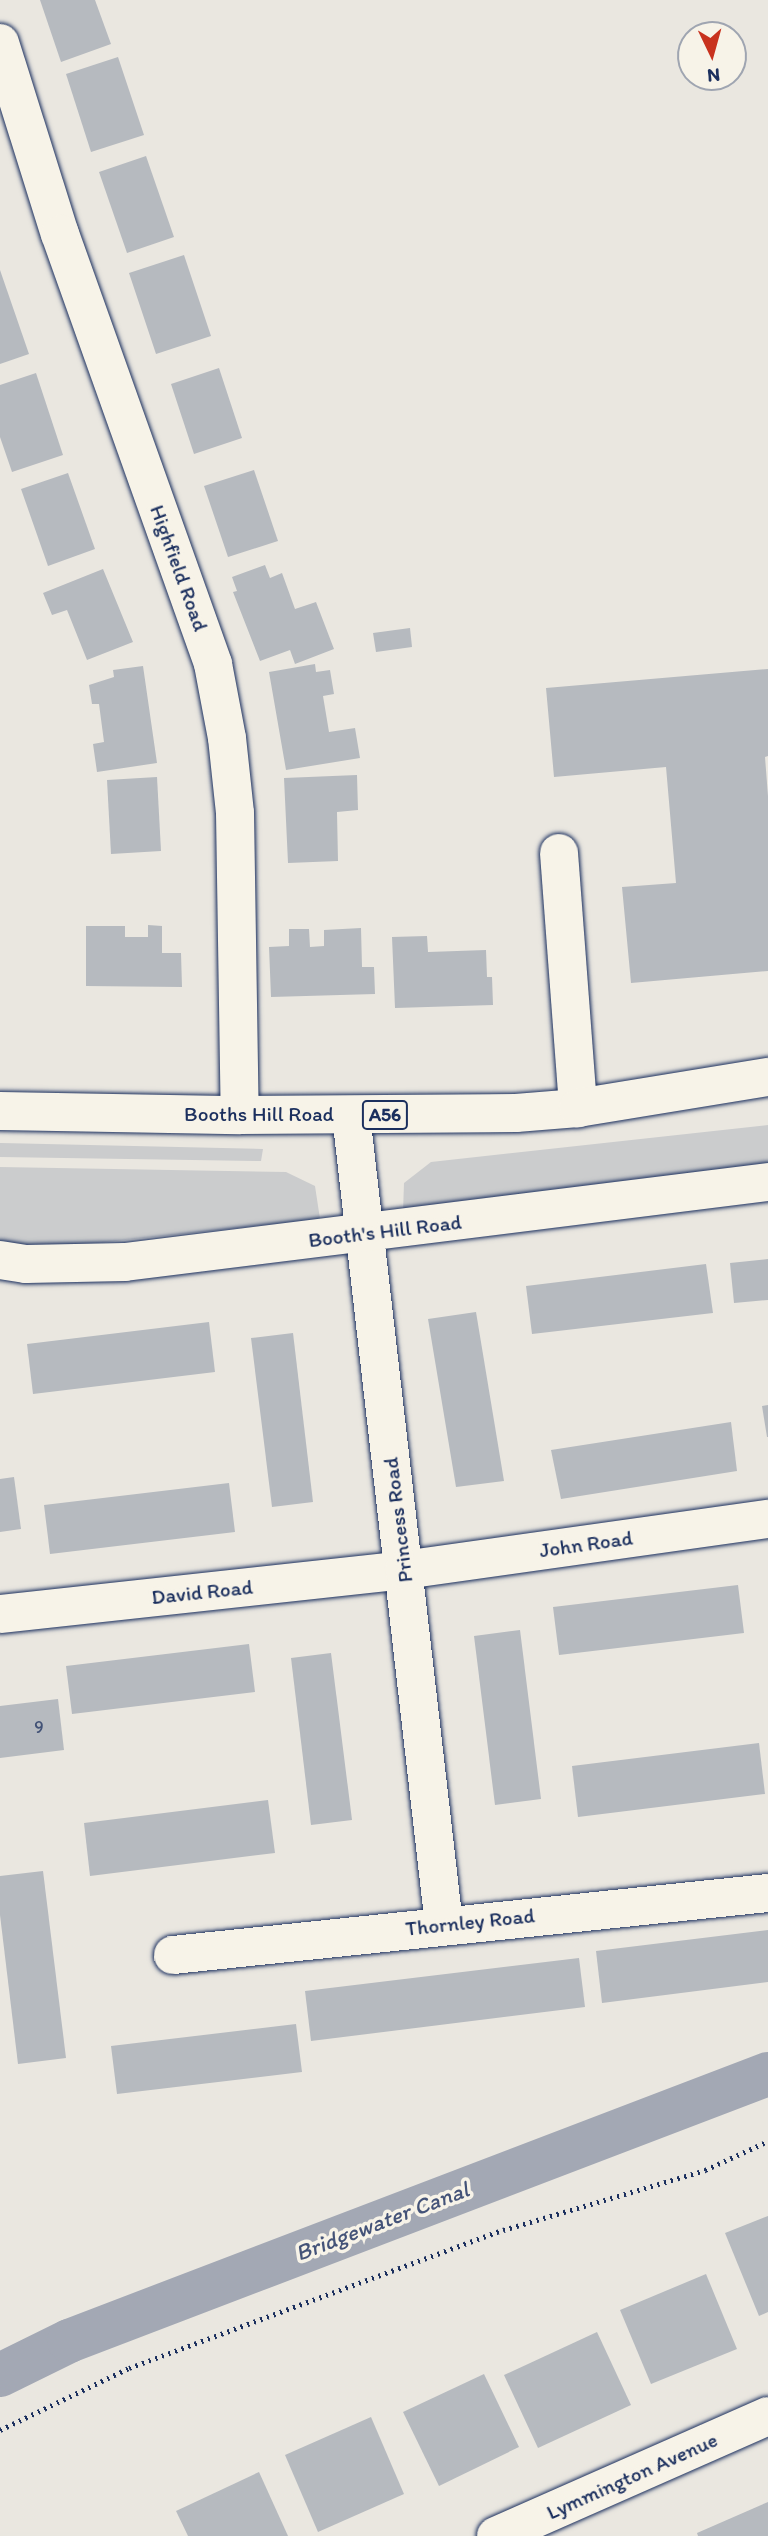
<!DOCTYPE html>
<style>
body{margin:0}
#map{position:relative;width:768px;height:2536px;overflow:hidden;background:#eae7e0;font-family:Itim,sans-serif}
div>[style]{position:absolute}
.green>*{inset:0;background:#cbcccd}
.canal>*{height:44px;margin:-22px;padding:0 22px;transform-origin:22px;border-radius:22px;background:#a3a8b4}
.building>*{inset:0;background:#b6babf}
.path>*{height:4.5px;margin-top:-2.25px;transform-origin:0;background:repeating-linear-gradient(90deg,#1b2f5e 0 2px,transparent 0 7px)}
.roads{filter:drop-shadow(0 0 2px #1b2f5e) drop-shadow(0 0 2px #1b2f5e)}
.minor>*{height:38px;margin:-19px;padding:0 19px;transform-origin:19px;border-radius:19px;background:#f7f3e8}
.major>*{height:38px;margin:-19px;padding:0 19px;transform-origin:19px;border-radius:19px;background:#f7f3e8}
span{translate:-50% -50%;white-space:nowrap;text-align:center;line-height:1.15;-webkit-text-stroke:7px #f7f3e8;paint-order:stroke}
.number-label{font-size:18px;color:#425276}
.number-label span{-webkit-text-stroke-width:0}
.shield-label span{padding:2px 5px;background:#f7f3e8;border:2px solid;border-radius:5px;-webkit-text-stroke-width:0}
.shield-label{font-size:19px;color:#1b2f5e;font-weight:700}
.street-label{font-size:21px;color:#1b2f5e}
.water-label{font-size:23px;color:#445378;font-style:italic}
.north{position:absolute;left:677px;top:21px;width:70px;height:70px;box-sizing:border-box;background:#f7f3e8;border:2px solid #9fa5b1;border-radius:50%;rotate:175deg;font-size:19px;font-weight:700;line-height:28px;text-align:center;color:#1b2f5e}
.north::after{content:'';display:block;margin:auto;width:24px;height:32px;background:#c8321e;clip-path:polygon(50% 0,100% 100%,50% 72%,0 100%)}
</style>
<div id="map">
<div class="green">
<div style="clip-path:polygon(768px 1125px,768px 1167px,403px 1212px,404px 1183px,431px 1162px)"></div>
<div style="clip-path:polygon(0 1143px,1px 1143px,263px 1149px,261px 1161px,0 1157px)"></div>
<div style="clip-path:polygon(0 1167px,286px 1172px,315px 1186px,320px 1219px,69px 1246px,0 1246px)"></div>
</div>
<div class="canal">
<div style="left:0;top:2375px;width:77px;rotate:-26.2deg"></div>
<div style="left:69px;top:2341px;width:748px;rotate:-20.91deg"></div>
</div>
<div class="building">
<div style="clip-path:polygon(40px 0,95px 0,111px 44px,61px 62px)"></div>
<div style="clip-path:polygon(118px 57px,144px 135px,91px 152px,66px 74px)"></div>
<div style="clip-path:polygon(146px 156px,174px 237px,127px 253px,99px 172px)"></div>
<div style="clip-path:polygon(184px 255px,211px 336px,156px 354px,129px 273px)"></div>
<div style="clip-path:polygon(0 270px,29px 354px,0 364px)"></div>
<div style="clip-path:polygon(219px 368px,242px 438px,194px 454px,171px 384px)"></div>
<div style="clip-path:polygon(36px 373px,63px 455px,12px 472px,0 437px,0 385px)"></div>
<div style="clip-path:polygon(254px 470px,278px 541px,228px 557px,204px 486px)"></div>
<div style="clip-path:polygon(68px 473px,95px 549px,48px 566px,21px 489px)"></div>
<div style="clip-path:polygon(265px 565px,270px 578px,282px 573px,295px 609px,316px 602px,334px 649px,295px 664px,290px 650px,260px 661px,233px 592px,237px 591px,232px 577px)"></div>
<div style="clip-path:polygon(103px 569px,133px 642px,87px 660px,67px 610px,52px 615px,43px 593px)"></div>
<div style="clip-path:polygon(410px 628px,412px 647px,376px 652px,373px 633px)"></div>
<div style="clip-path:polygon(315px 664px,316px 672px,330px 670px,334px 694px,323px 696px,329px 732px,355px 728px,360px 758px,286px 770px,269px 672px)"></div>
<div style="clip-path:polygon(143px 666px,157px 763px,97px 772px,93px 744px,104px 742px,99px 704px,92px 704px,89px 685px,114px 677px,113px 670px)"></div>
<div style="clip-path:polygon(768px 669px,768px 756px,765px 757px,768px 796px,768px 971px,631px 983px,622px 887px,676px 883px,666px 767px,554px 777px,546px 688px)"></div>
<div style="clip-path:polygon(357px 775px,358px 810px,337px 812px,338px 861px,288px 863px,284px 778px)"></div>
<div style="clip-path:polygon(157px 777px,161px 851px,111px 854px,107px 780px)"></div>
<div style="clip-path:polygon(148px 925px,162px 926px,162px 953px,181px 953px,182px 987px,86px 986px,86px 926px,125px 926px,125px 937px,148px 937px)"></div>
<div style="clip-path:polygon(361px 928px,362px 967px,374px 967px,375px 994px,271px 997px,269px 947px,289px 946px,289px 929px,309px 929px,310px 947px,324px 946px,324px 930px)"></div>
<div style="clip-path:polygon(427px 936px,428px 952px,486px 950px,487px 977px,492px 977px,493px 1005px,395px 1008px,392px 937px)"></div>
<div style="clip-path:polygon(768px 1259px,768px 1300px,734px 1303px,730px 1263px)"></div>
<div style="clip-path:polygon(706px 1264px,713px 1313px,532px 1334px,526px 1286px)"></div>
<div style="clip-path:polygon(476px 1312px,504px 1481px,456px 1487px,428px 1319px)"></div>
<div style="clip-path:polygon(209px 1322px,215px 1372px,33px 1394px,27px 1344px)"></div>
<div style="clip-path:polygon(293px 1333px,313px 1502px,272px 1507px,251px 1338px)"></div>
<div style="clip-path:polygon(768px 1405px,768px 1437px,767px 1437px,762px 1406px)"></div>
<div style="clip-path:polygon(731px 1422px,737px 1471px,561px 1499px,551px 1450px)"></div>
<div style="clip-path:polygon(14px 1477px,21px 1529px,0 1532px,0 1479px)"></div>
<div style="clip-path:polygon(229px 1483px,235px 1532px,50px 1554px,44px 1505px)"></div>
<div style="clip-path:polygon(738px 1585px,744px 1633px,559px 1655px,553px 1607px)"></div>
<div style="clip-path:polygon(520px 1630px,541px 1799px,495px 1805px,474px 1636px)"></div>
<div style="clip-path:polygon(249px 1644px,255px 1692px,72px 1714px,66px 1666px)"></div>
<div style="clip-path:polygon(331px 1653px,352px 1820px,311px 1825px,291px 1658px)"></div>
<div style="clip-path:polygon(58px 1699px,64px 1750px,0 1758px,0 1706px)"></div>
<div style="clip-path:polygon(759px 1743px,765px 1794px,578px 1817px,572px 1766px)"></div>
<div style="clip-path:polygon(268px 1800px,275px 1853px,90px 1876px,84px 1823px)"></div>
<div style="clip-path:polygon(43px 1871px,66px 2058px,18px 2064px,0 1915px,0 1876px)"></div>
<div style="clip-path:polygon(768px 1930px,768px 1982px,602px 2003px,596px 1951px)"></div>
<div style="clip-path:polygon(579px 1958px,585px 2007px,311px 2041px,305px 1991px)"></div>
<div style="clip-path:polygon(296px 2024px,302px 2072px,117px 2094px,111px 2046px)"></div>
<div style="clip-path:polygon(768px 2216px,768px 2312px,759px 2316px,725px 2233px)"></div>
<div style="clip-path:polygon(706px 2274px,737px 2349px,651px 2384px,620px 2310px)"></div>
<div style="clip-path:polygon(597px 2332px,631px 2405px,538px 2448px,504px 2375px)"></div>
<div style="clip-path:polygon(484px 2374px,519px 2447px,439px 2486px,403px 2412px)"></div>
<div style="clip-path:polygon(371px 2417px,404px 2494px,318px 2532px,285px 2455px)"></div>
<div style="clip-path:polygon(259px 2472px,288px 2536px,188px 2536px,176px 2511px)"></div>
<div style="clip-path:polygon(768px 2502px,768px 2536px,698px 2536px,697px 2533px)"></div>
</div>
<div class="path">
<div style="left:0;top:2430px;width:143px;rotate:-25.7deg"></div>
<div style="left:129px;top:2368px;width:399px;rotate:-20.3deg"></div>
<div style="left:503px;top:2230px;width:211px;rotate:-16.5deg"></div>
<div style="left:705px;top:2170px;width:69px;rotate:-24.7deg"></div>
</div>
<div class="roads">
<div class="minor">
<div style="left:0;top:43px;width:200px;rotate:72.6deg"></div>
<div style="left:60px;top:234px;width:456px;rotate:70.4deg"></div>
<div style="left:213px;top:664px;width:75px;rotate:79.3deg"></div>
<div style="left:227px;top:738px;width:75px;rotate:83.9deg"></div>
<div style="left:235px;top:813px;width:302px;rotate:89.1deg"></div>
<div style="left:559px;top:853px;width:256px;rotate:85.7deg"></div>
<div style="left:351px;top:1115px;width:815px;rotate:83.45deg"></div>
<div style="left:0;top:1260px;width:26px;rotate:9deg"></div>
<div style="left:26px;top:1264px;width:99px;rotate:-1.2deg"></div>
<div style="left:125px;top:1262px;width:648px;rotate:-7.09deg"></div>
<div style="left:0;top:1614px;width:406px;rotate:-6.2deg"></div>
<div style="left:404px;top:1570px;width:368px;rotate:-8deg"></div>
<div style="left:173px;top:1955px;width:598px;rotate:-5.95deg"></div>
<div style="left:496px;top:2536px;width:297px;rotate:-23.8deg"></div>
</div>
<div class="major">
<div style="left:0;top:1111px;width:240px;rotate:1deg"></div>
<div style="left:240px;top:1115px;width:276px;rotate:-0.4deg"></div>
<div style="left:516px;top:1113px;width:62px;rotate:-4.6deg"></div>
<div style="left:578px;top:1108px;width:193px;rotate:-9.3deg"></div>
</div>
</div>
<div class="number-label">
<span style="left:39px;top:1727px">9</span>
</div>
<div class="shield-label">
<span style="left:385px;top:1115px">A56</span>
</div>
<div class="street-label">
<span style="left:179px;top:568px;rotate:70deg">Highfield Road</span>
<span style="left:259px;top:1114px">Booths Hill Road</span>
<span style="left:385px;top:1231px;rotate:-7deg">Booth's Hill Road</span>
<span style="left:398px;top:1520px;rotate:-97deg">Princess Road</span>
<span style="left:586px;top:1544px;rotate:-8deg">John Road</span>
<span style="left:202px;top:1592px;rotate:-6deg">David Road</span>
<span style="left:470px;top:1922px;rotate:-6deg">Thornley Road</span>
<span style="left:632px;top:2476px;rotate:-24deg">Lymmington Avenue</span>
</div>
<div class="water-label">
<span style="left:382px;top:2221px;rotate:-21deg">Bridgewater Canal</span>
</div>
<div class="north">N</div>
</div>
